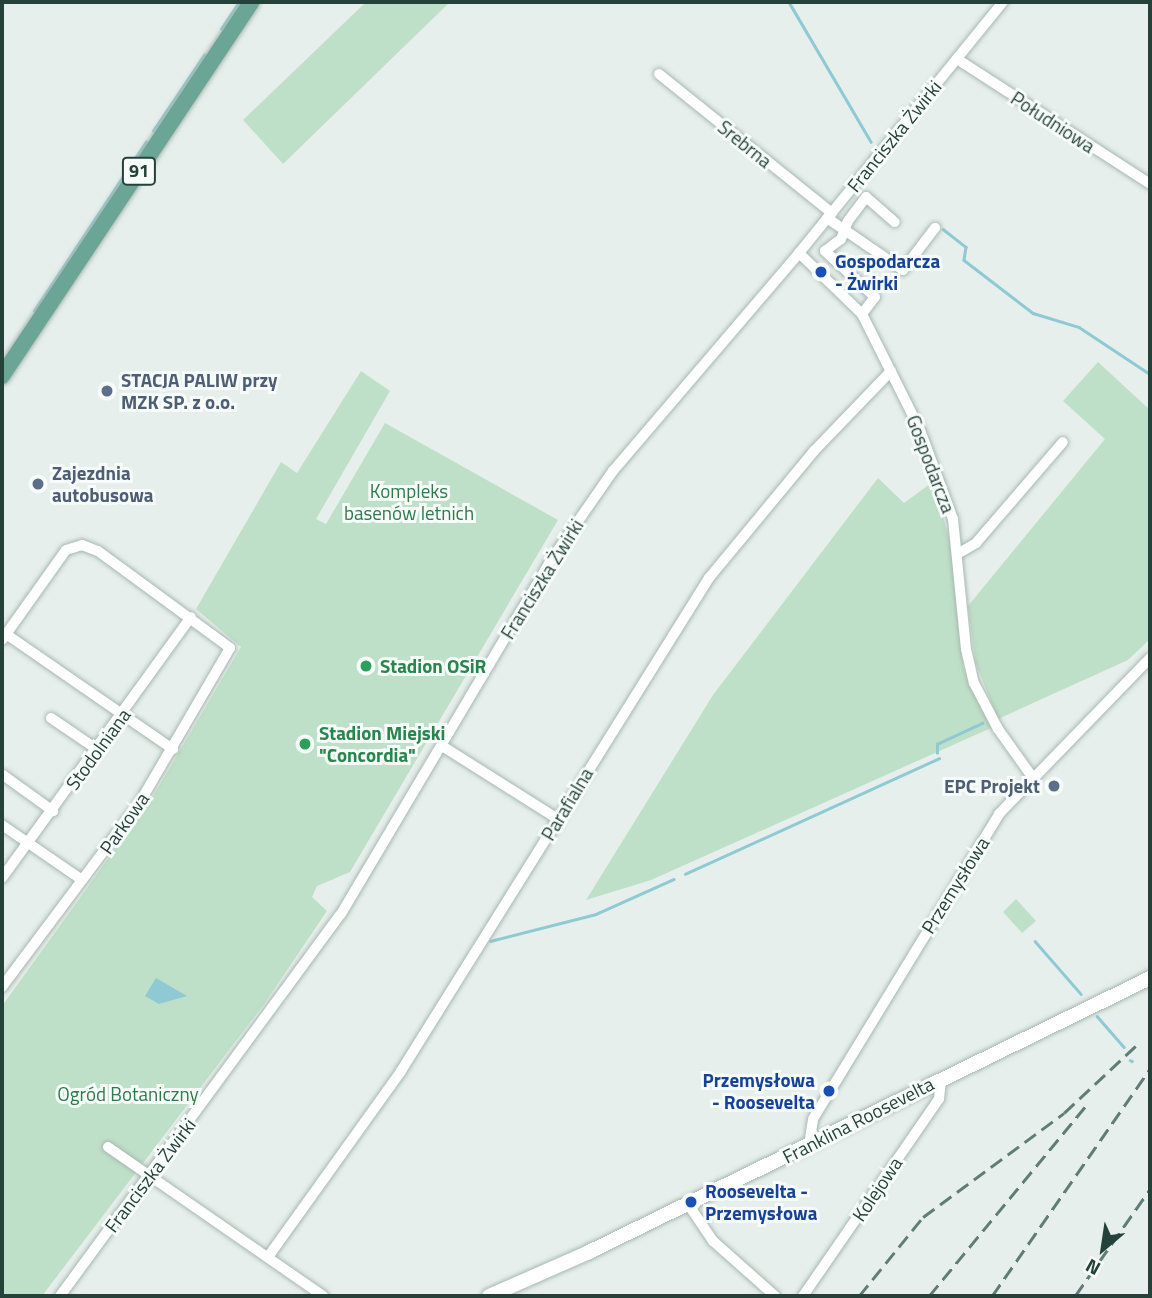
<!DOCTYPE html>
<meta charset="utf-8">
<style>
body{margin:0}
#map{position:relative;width:1152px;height:1298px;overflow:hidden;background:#e6efeb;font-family:"Titillium Web",sans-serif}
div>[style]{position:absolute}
.green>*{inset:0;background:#bfe0c8}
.water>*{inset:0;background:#8ec9d4}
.stream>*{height:2.5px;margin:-1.25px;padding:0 1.25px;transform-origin:1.25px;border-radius:1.25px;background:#8ec9d4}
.roads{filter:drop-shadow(0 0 2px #a8b8b2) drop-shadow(0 0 2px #a8b8b2)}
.street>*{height:10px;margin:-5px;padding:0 5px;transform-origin:5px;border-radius:5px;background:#fff}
.secondary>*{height:14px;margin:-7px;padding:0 7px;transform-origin:7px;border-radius:7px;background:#fff}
.primary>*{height:16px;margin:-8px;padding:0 8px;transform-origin:8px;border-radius:8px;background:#6aa596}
.rail>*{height:2.5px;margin-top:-1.25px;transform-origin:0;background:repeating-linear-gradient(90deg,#5f7d75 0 14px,transparent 0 21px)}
.dots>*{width:19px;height:19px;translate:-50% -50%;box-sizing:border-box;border:4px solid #f7fbf9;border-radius:50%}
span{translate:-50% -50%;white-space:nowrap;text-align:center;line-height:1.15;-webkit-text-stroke:6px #f7fbf9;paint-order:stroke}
.shield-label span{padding:2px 5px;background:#f7fbf9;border:2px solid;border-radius:5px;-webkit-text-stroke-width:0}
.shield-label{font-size:18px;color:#24423a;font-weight:700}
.street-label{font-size:19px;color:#24423a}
.transit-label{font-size:19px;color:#164399;font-weight:700}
.left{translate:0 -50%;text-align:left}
.right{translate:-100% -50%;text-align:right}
.service-label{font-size:19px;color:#4e5e75;font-weight:700}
.park-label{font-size:19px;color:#2d7a4b}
.leisure-label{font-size:19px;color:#27864d;font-weight:700}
.frame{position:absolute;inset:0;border:4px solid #24423a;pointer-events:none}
.north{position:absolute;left:1068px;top:1214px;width:70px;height:70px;-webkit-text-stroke:5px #f7fbf9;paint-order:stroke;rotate:209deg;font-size:19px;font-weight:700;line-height:28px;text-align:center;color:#24423a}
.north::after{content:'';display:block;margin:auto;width:24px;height:32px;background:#24423a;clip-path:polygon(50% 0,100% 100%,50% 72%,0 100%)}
</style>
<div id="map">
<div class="green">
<div style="clip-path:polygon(366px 2px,450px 2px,283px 164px,243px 120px)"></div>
<div style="clip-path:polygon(1098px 362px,1150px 410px,1150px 639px,1128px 660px,998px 719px,976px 664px,968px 606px,1105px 439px,1063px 401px)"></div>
<div style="clip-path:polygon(361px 371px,390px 391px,316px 519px,326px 524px,385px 423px,558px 520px,350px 872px,317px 886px,312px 897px,327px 911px,264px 1004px,42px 1296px,2px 1296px,2px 1006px,152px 798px,241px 647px,196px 609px,281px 462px,297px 473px)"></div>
<div style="clip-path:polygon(878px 478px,904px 503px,934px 481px,954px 559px,963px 667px,991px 728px,651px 880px,586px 900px,713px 695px)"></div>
<div style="clip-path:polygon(1016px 899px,1036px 921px,1022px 933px,1003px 912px)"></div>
</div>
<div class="water">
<div style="clip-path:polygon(156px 978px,187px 996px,159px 1004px,145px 996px)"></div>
</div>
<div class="stream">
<div style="left:789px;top:2px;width:162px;rotate:59.6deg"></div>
<div style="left:221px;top:29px;width:32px;rotate:-56deg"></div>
<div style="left:153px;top:131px;width:92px;rotate:-56.1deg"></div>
<div style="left:875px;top:169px;width:7px;rotate:-45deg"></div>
<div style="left:943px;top:229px;width:29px;rotate:38deg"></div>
<div style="left:966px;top:247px;width:13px;rotate:99deg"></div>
<div style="left:964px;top:260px;width:87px;rotate:37.5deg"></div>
<div style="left:1033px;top:313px;width:48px;rotate:16.9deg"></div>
<div style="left:1079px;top:327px;width:85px;rotate:33.5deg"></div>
<div style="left:34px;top:311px;width:203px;rotate:-56.5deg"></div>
<div style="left:937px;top:753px;width:9px;rotate:-90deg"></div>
<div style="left:937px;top:744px;width:50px;rotate:-25deg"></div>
<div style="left:685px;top:874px;width:279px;rotate:-24.5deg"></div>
<div style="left:490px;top:941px;width:109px;rotate:-14.3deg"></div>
<div style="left:596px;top:914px;width:85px;rotate:-24.2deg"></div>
<div style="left:1035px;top:941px;width:70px;rotate:49deg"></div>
<div style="left:1097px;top:1016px;width:41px;rotate:48.9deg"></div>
<div style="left:1130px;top:1060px;width:2px;rotate:27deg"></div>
</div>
<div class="roads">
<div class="street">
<div style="left:957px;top:59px;width:230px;rotate:32.9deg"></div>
<div style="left:659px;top:74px;width:222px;rotate:38.8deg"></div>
<div style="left:827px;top:218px;width:92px;rotate:34.4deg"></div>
<div style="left:903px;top:270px;width:53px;rotate:-52.7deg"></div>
<div style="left:799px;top:253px;width:88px;rotate:44.1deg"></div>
<div style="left:862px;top:314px;width:130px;rotate:63.4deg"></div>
<div style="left:920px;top:430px;width:95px;rotate:69.7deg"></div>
<div style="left:953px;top:519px;width:131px;rotate:84.3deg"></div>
<div style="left:966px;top:649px;width:35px;rotate:77deg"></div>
<div style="left:974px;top:683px;width:52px;rotate:62.4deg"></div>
<div style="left:998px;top:729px;width:60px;rotate:54.5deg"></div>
<div style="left:862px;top:314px;width:21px;rotate:-53deg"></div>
<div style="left:875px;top:297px;width:68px;rotate:-137.4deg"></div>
<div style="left:825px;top:251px;width:20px;rotate:-37deg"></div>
<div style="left:841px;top:239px;width:19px;rotate:-69deg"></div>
<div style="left:848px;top:221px;width:30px;rotate:-53deg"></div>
<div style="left:866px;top:197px;width:38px;rotate:41deg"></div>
<div style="left:959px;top:553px;width:20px;rotate:-30deg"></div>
<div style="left:976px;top:543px;width:133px;rotate:-49.3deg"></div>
<div style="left:6px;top:634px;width:203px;rotate:34.6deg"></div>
<div style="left:2px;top:640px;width:110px;rotate:-54.6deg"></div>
<div style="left:66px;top:550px;width:17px;rotate:-17deg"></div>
<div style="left:82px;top:545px;width:17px;rotate:21deg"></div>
<div style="left:98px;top:551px;width:164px;rotate:36.3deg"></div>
<div style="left:230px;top:648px;width:181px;rotate:120.3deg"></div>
<div style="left:139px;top:804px;width:229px;rotate:126.8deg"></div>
<div style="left:51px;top:718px;width:57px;rotate:34.2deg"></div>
<div style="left:442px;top:746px;width:137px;rotate:32.2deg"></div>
<div style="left:3px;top:775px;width:62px;rotate:35.8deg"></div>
<div style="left:2px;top:825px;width:97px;rotate:34.5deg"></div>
<div style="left:2px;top:878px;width:322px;rotate:-54.1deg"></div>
<div style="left:809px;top:1145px;width:26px;rotate:-81deg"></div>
<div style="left:813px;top:1119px;width:357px;rotate:-58.6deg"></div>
<div style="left:999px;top:814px;width:217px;rotate:-45.9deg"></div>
<div style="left:108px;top:1147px;width:262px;rotate:34.7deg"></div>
<div style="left:688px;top:1204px;width:45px;rotate:56deg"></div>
<div style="left:713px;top:1241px;width:83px;rotate:41.6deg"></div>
<div style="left:268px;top:1257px;width:229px;rotate:-54.4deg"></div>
<div style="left:401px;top:1071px;width:581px;rotate:-58.01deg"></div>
<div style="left:709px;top:578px;width:165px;rotate:-50.4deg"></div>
<div style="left:814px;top:451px;width:111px;rotate:-46.1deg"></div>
<div style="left:60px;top:1296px;width:474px;rotate:-53.7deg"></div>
<div style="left:341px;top:914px;width:408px;rotate:-59.3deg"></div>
<div style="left:549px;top:563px;width:112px;rotate:-55.2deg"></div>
<div style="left:613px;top:471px;width:287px;rotate:-49.5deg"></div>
<div style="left:799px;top:253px;width:323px;rotate:-50.9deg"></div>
<div style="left:803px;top:1296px;width:239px;rotate:-55.4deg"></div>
<div style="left:939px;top:1099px;width:20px;rotate:-84deg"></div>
</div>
<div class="secondary">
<div style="left:489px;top:1296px;width:109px;rotate:-23.7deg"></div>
<div style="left:589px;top:1252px;width:624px;rotate:-26.03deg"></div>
</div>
<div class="primary">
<div style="left:2px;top:376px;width:449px;rotate:-56.3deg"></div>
</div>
</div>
<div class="rail">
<div style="left:859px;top:1296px;width:102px;rotate:-51deg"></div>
<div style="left:923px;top:1217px;width:175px;rotate:-36.4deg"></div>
<div style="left:1064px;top:1113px;width:105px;rotate:-43.1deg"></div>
<div style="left:929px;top:1296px;width:249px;rotate:-50.5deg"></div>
<div style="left:992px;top:1296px;width:277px;rotate:-55.2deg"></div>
<div style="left:1075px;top:1296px;width:131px;rotate:-55deg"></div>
</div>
<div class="dots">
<div style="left:821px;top:272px;background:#1a4fb4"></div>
<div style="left:107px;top:391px;background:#5c6f8a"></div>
<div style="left:38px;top:484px;background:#5c6f8a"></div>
<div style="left:366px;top:666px;background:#2e9e5b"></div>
<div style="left:305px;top:744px;background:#2e9e5b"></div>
<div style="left:1054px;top:786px;background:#5c6f8a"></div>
<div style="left:829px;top:1091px;background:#1a4fb4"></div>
<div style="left:691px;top:1202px;background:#1a4fb4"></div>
</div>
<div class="shield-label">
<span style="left:139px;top:171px">91</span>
</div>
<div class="street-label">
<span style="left:1053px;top:122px;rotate:33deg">Południowa</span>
<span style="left:894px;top:136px;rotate:-51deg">Franciszka Żwirki</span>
<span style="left:745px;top:144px;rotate:39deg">Srebrna</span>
<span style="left:931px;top:464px;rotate:69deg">Gospodarcza</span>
<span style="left:542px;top:579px;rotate:-58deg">Franciszka Żwirki</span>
<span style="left:98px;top:749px;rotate:-54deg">Stodolniana</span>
<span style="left:567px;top:804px;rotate:-59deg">Parafialna</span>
<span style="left:124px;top:823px;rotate:-55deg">Parkowa</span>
<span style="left:955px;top:885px;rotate:-58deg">Przemysłowa</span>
<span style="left:858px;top:1120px;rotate:-27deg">Franklina Roosevelta</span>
<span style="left:150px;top:1175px;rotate:-53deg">Franciszka Żwirki</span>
<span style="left:877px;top:1189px;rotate:-56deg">Kolejowa</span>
</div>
<div class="transit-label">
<span class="left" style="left:835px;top:272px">Gospodarcza<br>- Żwirki</span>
<span class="right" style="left:815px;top:1091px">Przemysłowa<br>- Roosevelta</span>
<span class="left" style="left:705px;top:1202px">Roosevelta -<br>Przemysłowa</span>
</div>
<div class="service-label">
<span class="left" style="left:121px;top:391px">STACJA PALIW przy<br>MZK SP. z o.o.</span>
<span class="left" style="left:52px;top:484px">Zajezdnia<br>autobusowa</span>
<span class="right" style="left:1040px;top:786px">EPC Projekt</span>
</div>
<div class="park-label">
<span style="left:409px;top:502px">Kompleks<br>basenów letnich</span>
<span style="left:128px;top:1094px">Ogród Botaniczny</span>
</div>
<div class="leisure-label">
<span class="left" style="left:380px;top:666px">Stadion OSiR</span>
<span class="left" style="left:319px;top:744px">Stadion Miejski<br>"Concordia"</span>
</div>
<div class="frame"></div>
<div class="north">N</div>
</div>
